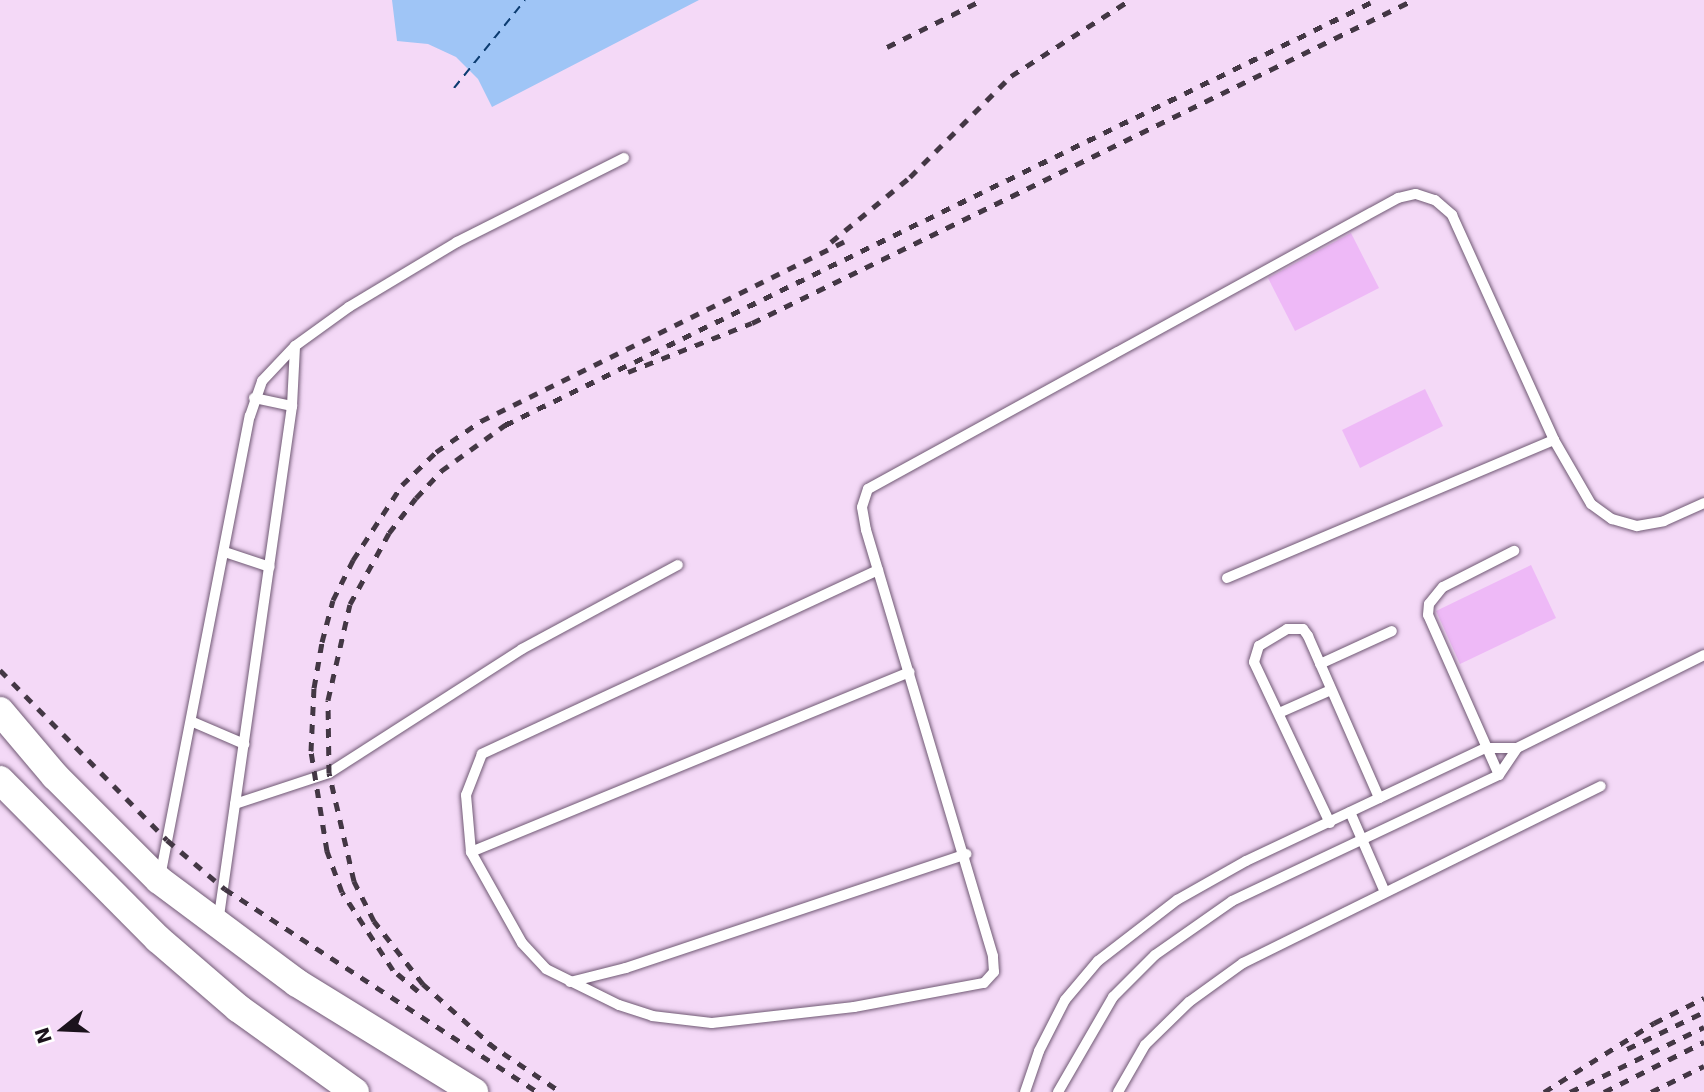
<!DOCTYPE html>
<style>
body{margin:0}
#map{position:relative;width:1704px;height:1092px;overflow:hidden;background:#f4d9f7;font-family:"DejaVu Sans",sans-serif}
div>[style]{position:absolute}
.water>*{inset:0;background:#9fc5f6}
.ferry>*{height:2px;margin-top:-1px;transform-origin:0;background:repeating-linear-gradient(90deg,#0c3c71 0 9px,transparent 0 16px)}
.building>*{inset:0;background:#eeb9f7}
.roads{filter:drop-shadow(0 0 2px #705974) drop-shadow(0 0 2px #705974)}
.lane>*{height:10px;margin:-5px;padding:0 5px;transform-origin:5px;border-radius:5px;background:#fff}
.secondary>*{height:28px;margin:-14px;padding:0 14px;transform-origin:14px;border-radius:14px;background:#fff}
.rail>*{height:5px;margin-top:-2.5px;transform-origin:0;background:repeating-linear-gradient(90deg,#433744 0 9px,transparent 0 18px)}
span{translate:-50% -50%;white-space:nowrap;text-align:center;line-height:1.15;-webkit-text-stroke:5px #fff;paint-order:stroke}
.north{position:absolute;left:28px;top:994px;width:70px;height:70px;-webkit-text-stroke:5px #fff;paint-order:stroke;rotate:252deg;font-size:19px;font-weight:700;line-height:28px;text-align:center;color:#1b121c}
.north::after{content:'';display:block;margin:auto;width:24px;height:32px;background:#1b121c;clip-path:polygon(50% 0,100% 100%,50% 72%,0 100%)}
</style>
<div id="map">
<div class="water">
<div style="clip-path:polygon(392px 0,699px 0,492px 107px,478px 79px,456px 57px,428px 44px,397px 41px)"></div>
</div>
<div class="ferry">
<div style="left:454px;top:88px;width:113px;rotate:-51.1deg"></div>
</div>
<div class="building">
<div style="clip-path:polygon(1351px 233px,1379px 288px,1295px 331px,1268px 278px)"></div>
<div style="clip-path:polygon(1425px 389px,1443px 426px,1360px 468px,1342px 430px)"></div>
<div style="clip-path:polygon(1531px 565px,1556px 618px,1460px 664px,1436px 611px)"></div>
</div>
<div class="roads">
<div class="lane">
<div style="left:254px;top:398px;width:39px;rotate:12deg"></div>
<div style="left:225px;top:552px;width:47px;rotate:18.4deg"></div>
<div style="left:878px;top:570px;width:437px;rotate:155.1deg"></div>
<div style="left:482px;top:754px;width:44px;rotate:111.3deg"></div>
<div style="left:466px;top:795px;width:57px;rotate:85deg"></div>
<div style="left:471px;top:852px;width:104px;rotate:60.7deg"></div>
<div style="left:522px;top:943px;width:35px;rotate:47deg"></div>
<div style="left:546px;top:969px;width:81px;rotate:26.3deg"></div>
<div style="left:619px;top:1005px;width:35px;rotate:18deg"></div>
<div style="left:652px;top:1016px;width:60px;rotate:6.7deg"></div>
<div style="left:712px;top:1023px;width:143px;rotate:-6.4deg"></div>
<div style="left:854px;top:1007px;width:132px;rotate:-10.5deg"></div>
<div style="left:984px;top:983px;width:15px;rotate:-48deg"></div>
<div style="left:994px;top:972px;width:16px;rotate:-94deg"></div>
<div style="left:993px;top:956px;width:445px;rotate:-106.6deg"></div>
<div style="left:866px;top:530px;width:23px;rotate:-100deg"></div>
<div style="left:862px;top:507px;width:19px;rotate:-72deg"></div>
<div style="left:868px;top:489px;width:605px;rotate:-28.77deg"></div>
<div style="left:1398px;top:198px;width:18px;rotate:-13deg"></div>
<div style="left:1416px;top:194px;width:20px;rotate:18deg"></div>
<div style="left:1435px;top:200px;width:23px;rotate:41deg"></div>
<div style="left:1452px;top:215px;width:247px;rotate:65.6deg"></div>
<div style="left:1554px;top:440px;width:74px;rotate:60deg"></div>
<div style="left:1591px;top:504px;width:26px;rotate:36deg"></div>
<div style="left:1612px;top:519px;width:26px;rotate:16deg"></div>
<div style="left:1637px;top:526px;width:27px;rotate:-10deg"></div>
<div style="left:1664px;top:521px;width:44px;rotate:-24.2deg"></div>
<div style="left:1227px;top:578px;width:355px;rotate:-22.9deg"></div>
<div style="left:1320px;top:664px;width:79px;rotate:-24.6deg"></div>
<div style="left:1279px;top:713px;width:57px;rotate:-23.9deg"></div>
<div style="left:193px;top:722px;width:56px;rotate:23.3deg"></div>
<div style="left:1499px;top:775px;width:175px;rotate:-113.9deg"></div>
<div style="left:1428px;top:615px;width:11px;rotate:-85deg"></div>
<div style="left:1429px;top:604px;width:22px;rotate:-51deg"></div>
<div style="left:1443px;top:587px;width:80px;rotate:-26.9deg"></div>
<div style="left:235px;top:804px;width:99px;rotate:-18.3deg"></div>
<div style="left:329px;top:773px;width:229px;rotate:-32.7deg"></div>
<div style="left:522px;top:649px;width:177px;rotate:-28.3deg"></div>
<div style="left:1350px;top:812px;width:85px;rotate:66.4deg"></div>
<div style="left:1330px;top:823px;width:178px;rotate:-115.3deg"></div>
<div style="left:1254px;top:662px;width:17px;rotate:-73deg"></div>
<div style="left:1259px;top:646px;width:33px;rotate:-31deg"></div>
<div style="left:1287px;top:629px;width:16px"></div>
<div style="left:1303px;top:629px;width:9px;rotate:54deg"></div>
<div style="left:1308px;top:636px;width:177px;rotate:66.3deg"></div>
<div style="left:471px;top:852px;width:474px;rotate:-22.3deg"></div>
<div style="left:160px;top:877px;width:470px;rotate:-79deg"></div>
<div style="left:250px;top:416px;width:37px;rotate:-71deg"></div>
<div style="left:262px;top:381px;width:48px;rotate:-46.7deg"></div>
<div style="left:295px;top:346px;width:67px;rotate:-35.8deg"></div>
<div style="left:349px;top:307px;width:126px;rotate:-31deg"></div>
<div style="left:457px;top:242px;width:187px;rotate:-26.7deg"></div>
<div style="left:218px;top:923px;width:522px;rotate:-81.85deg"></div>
<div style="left:292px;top:406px;width:60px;rotate:-87.1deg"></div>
<div style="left:570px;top:982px;width:58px;rotate:-14deg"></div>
<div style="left:626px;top:968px;width:359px;rotate:-18.5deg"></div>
<div style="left:1025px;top:1092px;width:43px;rotate:-71.1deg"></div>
<div style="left:1039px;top:1051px;width:57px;rotate:-63deg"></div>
<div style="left:1065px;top:1000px;width:51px;rotate:-49.8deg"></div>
<div style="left:1098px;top:961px;width:100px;rotate:-37.7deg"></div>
<div style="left:1177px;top:900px;width:79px;rotate:-29.5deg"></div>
<div style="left:1246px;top:861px;width:264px;rotate:-25.3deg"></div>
<div style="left:1485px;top:748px;width:32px"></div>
<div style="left:1517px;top:748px;width:209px;rotate:-26.4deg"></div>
<div style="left:1058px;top:1092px;width:110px;rotate:-59.9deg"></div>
<div style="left:1113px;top:997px;width:59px;rotate:-45deg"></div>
<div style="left:1155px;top:955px;width:94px;rotate:-35deg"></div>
<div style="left:1232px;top:901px;width:295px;rotate:-25.3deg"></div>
<div style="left:1499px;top:775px;width:32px;rotate:-56deg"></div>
<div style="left:1118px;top:1092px;width:54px;rotate:-60.1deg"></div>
<div style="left:1145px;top:1045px;width:62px;rotate:-44.3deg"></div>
<div style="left:1189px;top:1002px;width:67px;rotate:-35.8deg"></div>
<div style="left:1243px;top:963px;width:399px;rotate:-26.3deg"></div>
</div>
<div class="secondary">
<div style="left:0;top:711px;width:85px;rotate:49.8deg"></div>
<div style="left:55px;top:776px;width:147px;rotate:45deg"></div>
<div style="left:159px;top:880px;width:172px;rotate:36.7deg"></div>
<div style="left:297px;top:983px;width:208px;rotate:31.6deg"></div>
<div style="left:0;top:780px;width:224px;rotate:45.2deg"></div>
<div style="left:158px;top:939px;width:106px;rotate:40.8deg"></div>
<div style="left:238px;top:1008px;width:144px;rotate:35.7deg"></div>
</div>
</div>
<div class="rail">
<div style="left:887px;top:47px;width:106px;rotate:-26.3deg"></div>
<div style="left:831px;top:242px;width:102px;rotate:-39.4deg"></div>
<div style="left:910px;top:177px;width:143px;rotate:-45deg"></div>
<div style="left:1011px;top:76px;width:141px;rotate:-32.6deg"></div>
<div style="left:628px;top:372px;width:133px;rotate:-21.6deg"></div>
<div style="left:752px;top:323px;width:736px;rotate:-26.04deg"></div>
<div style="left:0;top:670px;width:238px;rotate:45.5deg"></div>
<div style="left:167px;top:840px;width:76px;rotate:40.2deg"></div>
<div style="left:225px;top:889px;width:372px;rotate:33deg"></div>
<div style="left:418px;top:991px;width:33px;rotate:-140deg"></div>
<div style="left:393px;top:970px;width:93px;rotate:-123.2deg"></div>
<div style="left:342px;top:892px;width:44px;rotate:-110.1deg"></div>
<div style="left:327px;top:851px;width:101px;rotate:-99.1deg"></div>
<div style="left:311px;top:751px;width:63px;rotate:-87.3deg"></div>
<div style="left:314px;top:688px;width:47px;rotate:-80.1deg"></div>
<div style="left:322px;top:642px;width:43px;rotate:-75.3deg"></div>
<div style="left:333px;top:600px;width:45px;rotate:-63.4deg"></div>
<div style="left:353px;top:560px;width:90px;rotate:-56.8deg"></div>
<div style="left:402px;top:485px;width:47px;rotate:-44.1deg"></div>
<div style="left:436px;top:452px;width:55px;rotate:-34.6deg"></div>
<div style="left:481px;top:421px;width:408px;rotate:-26.3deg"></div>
<div style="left:488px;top:1043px;width:88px;rotate:33.9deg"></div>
<div style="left:496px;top:1049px;width:98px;rotate:-138.3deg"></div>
<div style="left:423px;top:984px;width:80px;rotate:-127.9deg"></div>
<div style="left:374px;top:921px;width:45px;rotate:-116.6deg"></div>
<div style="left:354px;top:881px;width:111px;rotate:-103deg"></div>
<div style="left:329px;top:773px;width:73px;rotate:-90.8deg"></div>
<div style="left:328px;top:700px;width:98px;rotate:-77.1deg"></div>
<div style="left:350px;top:604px;width:81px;rotate:-61.2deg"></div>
<div style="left:389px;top:533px;width:44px;rotate:-52.4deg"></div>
<div style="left:416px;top:498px;width:37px;rotate:-47deg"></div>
<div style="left:441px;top:471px;width:79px;rotate:-35.7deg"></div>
<div style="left:505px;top:425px;width:969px;rotate:-26.01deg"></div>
<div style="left:1627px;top:1049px;width:85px;rotate:-25.7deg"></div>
<div style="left:1544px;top:1092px;width:130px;rotate:-32.1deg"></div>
<div style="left:1654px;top:1023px;width:56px;rotate:-26.6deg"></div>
<div style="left:1570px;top:1092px;width:149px;rotate:-25.9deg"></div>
<div style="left:1604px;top:1092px;width:112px;rotate:-26.6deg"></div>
<div style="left:1651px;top:1092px;width:59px;rotate:-26.1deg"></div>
</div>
<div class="north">N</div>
</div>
